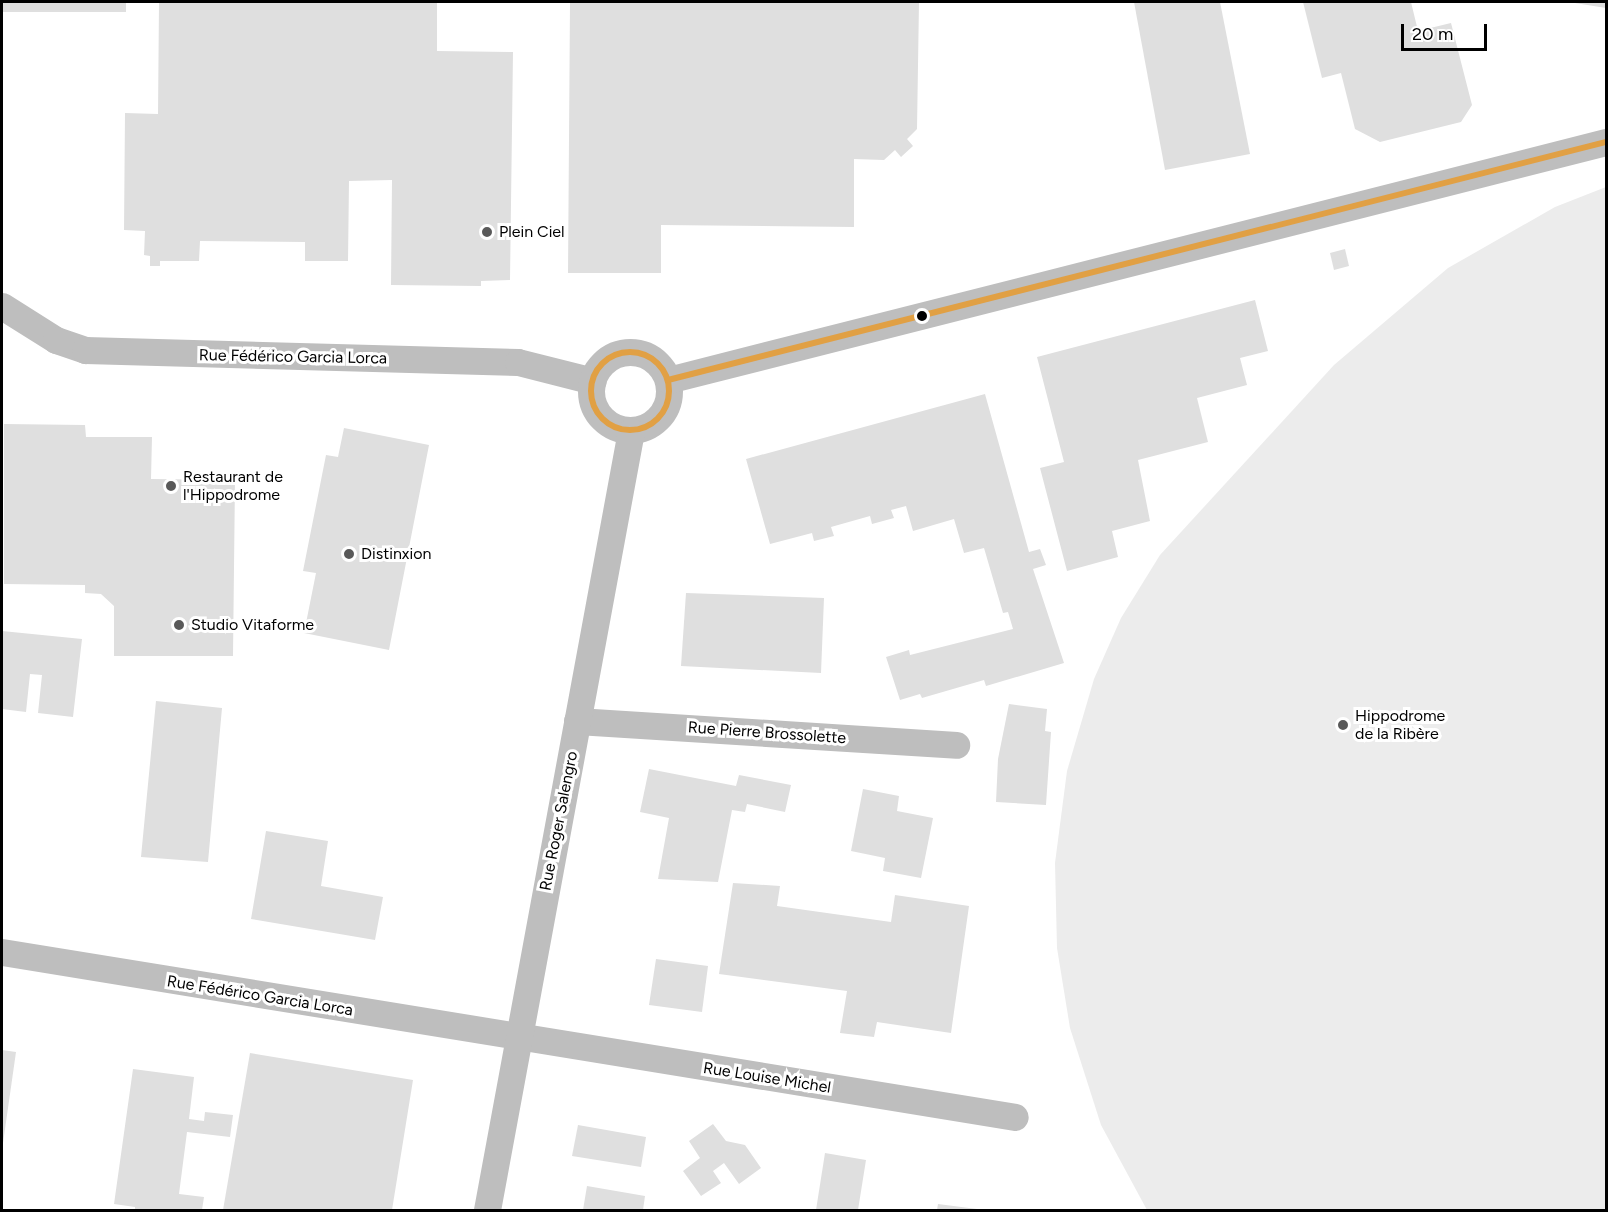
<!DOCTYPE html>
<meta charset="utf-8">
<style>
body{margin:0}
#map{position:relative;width:1608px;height:1212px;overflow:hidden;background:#fff;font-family:Figtree,sans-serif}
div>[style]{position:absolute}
.green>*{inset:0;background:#ececec}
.building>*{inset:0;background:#dfdfdf}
.street>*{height:27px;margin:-13.5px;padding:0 13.5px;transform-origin:13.5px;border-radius:13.5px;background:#bebebe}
.street>.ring{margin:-13.5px;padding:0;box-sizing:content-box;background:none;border:27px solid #bebebe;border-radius:50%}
.bus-1>*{height:6px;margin:-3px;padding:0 3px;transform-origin:3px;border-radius:3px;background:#e1a044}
.bus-1>.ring{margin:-3px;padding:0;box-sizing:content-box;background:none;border:6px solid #e1a044;border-radius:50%}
.dots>*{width:16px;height:16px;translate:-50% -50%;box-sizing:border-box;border:3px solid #fff;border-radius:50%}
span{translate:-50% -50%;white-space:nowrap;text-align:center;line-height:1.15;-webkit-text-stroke:6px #fff;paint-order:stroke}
.poi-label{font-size:16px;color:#000}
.left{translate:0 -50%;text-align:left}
.street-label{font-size:16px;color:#000}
.frame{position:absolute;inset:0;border:3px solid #000;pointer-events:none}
.scale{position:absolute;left:1401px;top:24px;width:86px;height:27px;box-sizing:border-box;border:3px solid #000;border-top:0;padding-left:8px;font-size:18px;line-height:21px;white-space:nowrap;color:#000;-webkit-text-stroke:4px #fff;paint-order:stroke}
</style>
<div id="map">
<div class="green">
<div style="clip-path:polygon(1606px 187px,1606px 1210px,1147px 1210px,1101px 1125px,1070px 1028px,1057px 948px,1055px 863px,1067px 771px,1094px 679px,1121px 618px,1160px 555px,1334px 365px,1448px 268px,1555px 207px)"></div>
</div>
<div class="building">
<div style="clip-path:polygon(2px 2px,126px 2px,126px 12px,2px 12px)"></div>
<div style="clip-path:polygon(159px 2px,437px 2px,437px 51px,513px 52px,510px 280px,481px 281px,481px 286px,391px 285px,392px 180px,349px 181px,348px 261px,305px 261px,305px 242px,200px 241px,199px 261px,160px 261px,160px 266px,150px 266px,150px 256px,144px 255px,145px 231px,124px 230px,125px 113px,158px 114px)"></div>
<div style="clip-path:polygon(570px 2px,919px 2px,917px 129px,907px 139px,913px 146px,901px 157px,895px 150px,884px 160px,854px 159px,854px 227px,661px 225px,661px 273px,568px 273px)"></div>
<div style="clip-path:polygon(1134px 2px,1220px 2px,1250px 154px,1165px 170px)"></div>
<div style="clip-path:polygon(1303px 2px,1411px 2px,1418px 31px,1451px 23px,1472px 105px,1461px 122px,1380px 142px,1355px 129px,1341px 73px,1322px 78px)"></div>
<div style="clip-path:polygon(1606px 2px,1606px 8px,1575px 3px,1575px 2px)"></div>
<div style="clip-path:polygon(1345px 249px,1349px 266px,1334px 270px,1330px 253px)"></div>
<div style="clip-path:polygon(1255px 300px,1268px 351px,1240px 358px,1247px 385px,1197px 398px,1208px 442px,1138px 460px,1150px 521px,1112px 531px,1118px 557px,1067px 571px,1040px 468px,1064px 462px,1037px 357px)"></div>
<div style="clip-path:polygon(985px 394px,1029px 552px,1040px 549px,1046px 565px,1033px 569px,1064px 663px,986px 686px,984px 680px,922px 698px,920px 694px,900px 700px,886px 657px,909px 650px,910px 655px,1013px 629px,1008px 612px,1003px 613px,984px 548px,964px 553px,954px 519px,913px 531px,906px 506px,891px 510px,894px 518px,872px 524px,870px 516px,831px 527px,834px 536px,814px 541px,812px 533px,770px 544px,746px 459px)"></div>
<div style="clip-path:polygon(4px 424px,85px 425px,86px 437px,152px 437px,151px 479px,235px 480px,233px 656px,114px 656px,114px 606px,101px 594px,85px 593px,85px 585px,4px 584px)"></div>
<div style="clip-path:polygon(344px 428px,429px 445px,389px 650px,304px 633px,316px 573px,303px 571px,326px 455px,338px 457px)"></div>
<div style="clip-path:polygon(686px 593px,824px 598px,821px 673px,681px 666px)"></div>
<div style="clip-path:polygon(2px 631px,82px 639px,73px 717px,38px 713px,42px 675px,30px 674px,26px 712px,2px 709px)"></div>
<div style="clip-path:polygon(156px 701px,222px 708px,208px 862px,141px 857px)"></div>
<div style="clip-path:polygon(1009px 704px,1047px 709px,1045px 731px,1051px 732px,1046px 805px,996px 802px,998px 759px)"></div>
<div style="clip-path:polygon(649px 769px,736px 786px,739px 775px,791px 785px,785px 812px,747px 804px,745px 812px,732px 810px,718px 882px,658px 879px,669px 818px,640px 812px)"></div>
<div style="clip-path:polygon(863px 789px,899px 796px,897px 811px,933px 818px,921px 878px,883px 871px,885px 858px,851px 851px)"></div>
<div style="clip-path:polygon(266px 831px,328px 841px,321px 886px,383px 897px,375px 940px,251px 919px)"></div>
<div style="clip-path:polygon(733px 883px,780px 886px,777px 906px,891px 922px,895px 895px,969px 906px,951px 1033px,877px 1022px,874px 1037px,840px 1033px,847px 991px,719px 974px)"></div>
<div style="clip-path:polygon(656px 959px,708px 966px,702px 1012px,649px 1005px)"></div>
<div style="clip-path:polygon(2px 1050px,16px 1052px,3px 1143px,2px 1143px)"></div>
<div style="clip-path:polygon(250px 1053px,413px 1080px,392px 1210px,223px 1210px)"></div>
<div style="clip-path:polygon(133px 1069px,194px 1077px,189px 1119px,204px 1121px,205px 1112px,233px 1115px,230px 1137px,187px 1132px,179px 1194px,204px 1197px,202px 1210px,135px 1210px,135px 1207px,114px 1204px)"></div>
<div style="clip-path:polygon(713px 1124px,726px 1141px,745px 1145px,761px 1168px,739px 1184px,724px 1163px,713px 1171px,721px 1183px,701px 1196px,683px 1171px,700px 1158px,689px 1141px)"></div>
<div style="clip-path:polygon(578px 1125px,646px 1137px,641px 1167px,572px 1156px)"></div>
<div style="clip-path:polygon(825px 1153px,866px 1160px,858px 1210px,816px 1210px)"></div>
<div style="clip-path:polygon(587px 1186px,645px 1196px,643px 1210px,583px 1210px)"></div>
<div style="clip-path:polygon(938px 1204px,977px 1209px,977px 1210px,937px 1210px)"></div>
</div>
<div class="street">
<div style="left:2px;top:306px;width:64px;rotate:32.2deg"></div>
<div style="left:56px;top:340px;width:31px;rotate:19deg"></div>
<div style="left:85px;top:350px;width:433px;rotate:1.6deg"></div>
<div style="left:518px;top:362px;width:77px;rotate:14.2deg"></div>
<div class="ring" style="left:591px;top:352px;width:51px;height:51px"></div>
<div style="left:668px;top:380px;width:968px;rotate:-14.24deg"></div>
<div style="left:577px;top:721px;width:380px;rotate:3.6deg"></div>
<div style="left:2px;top:952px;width:1026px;rotate:9.25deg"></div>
<div style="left:487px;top:1210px;width:792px;rotate:-79.53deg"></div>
</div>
<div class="bus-1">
<div class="ring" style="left:591px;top:352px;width:72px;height:72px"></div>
<div style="left:668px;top:380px;width:968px;rotate:-14.24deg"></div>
</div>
<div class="dots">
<div style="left:487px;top:232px;background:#595959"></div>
<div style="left:922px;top:316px;background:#000"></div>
<div style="left:171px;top:486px;background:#595959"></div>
<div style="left:349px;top:554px;background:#595959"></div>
<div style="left:179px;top:625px;background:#595959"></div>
<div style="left:1343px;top:725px;background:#595959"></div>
</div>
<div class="poi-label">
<span class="left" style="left:499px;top:232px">Plein Ciel</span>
<span class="left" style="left:183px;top:486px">Restaurant de<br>l'Hippodrome</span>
<span class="left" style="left:361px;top:554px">Distinxion</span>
<span class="left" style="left:191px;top:625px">Studio Vitaforme</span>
<span class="left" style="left:1355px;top:725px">Hippodrome<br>de la Ribère</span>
</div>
<div class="street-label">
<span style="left:293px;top:357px;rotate:1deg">Rue Fédérico Garcia Lorca</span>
<span style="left:767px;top:733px;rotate:4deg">Rue Pierre Brossolette</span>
<span style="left:559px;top:821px;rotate:-79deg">Rue Roger Salengro</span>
<span style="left:260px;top:996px;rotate:9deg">Rue Fédérico Garcia Lorca</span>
<span style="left:767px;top:1078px;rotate:9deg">Rue Louise Michel</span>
</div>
<div class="frame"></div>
<div class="scale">20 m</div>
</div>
